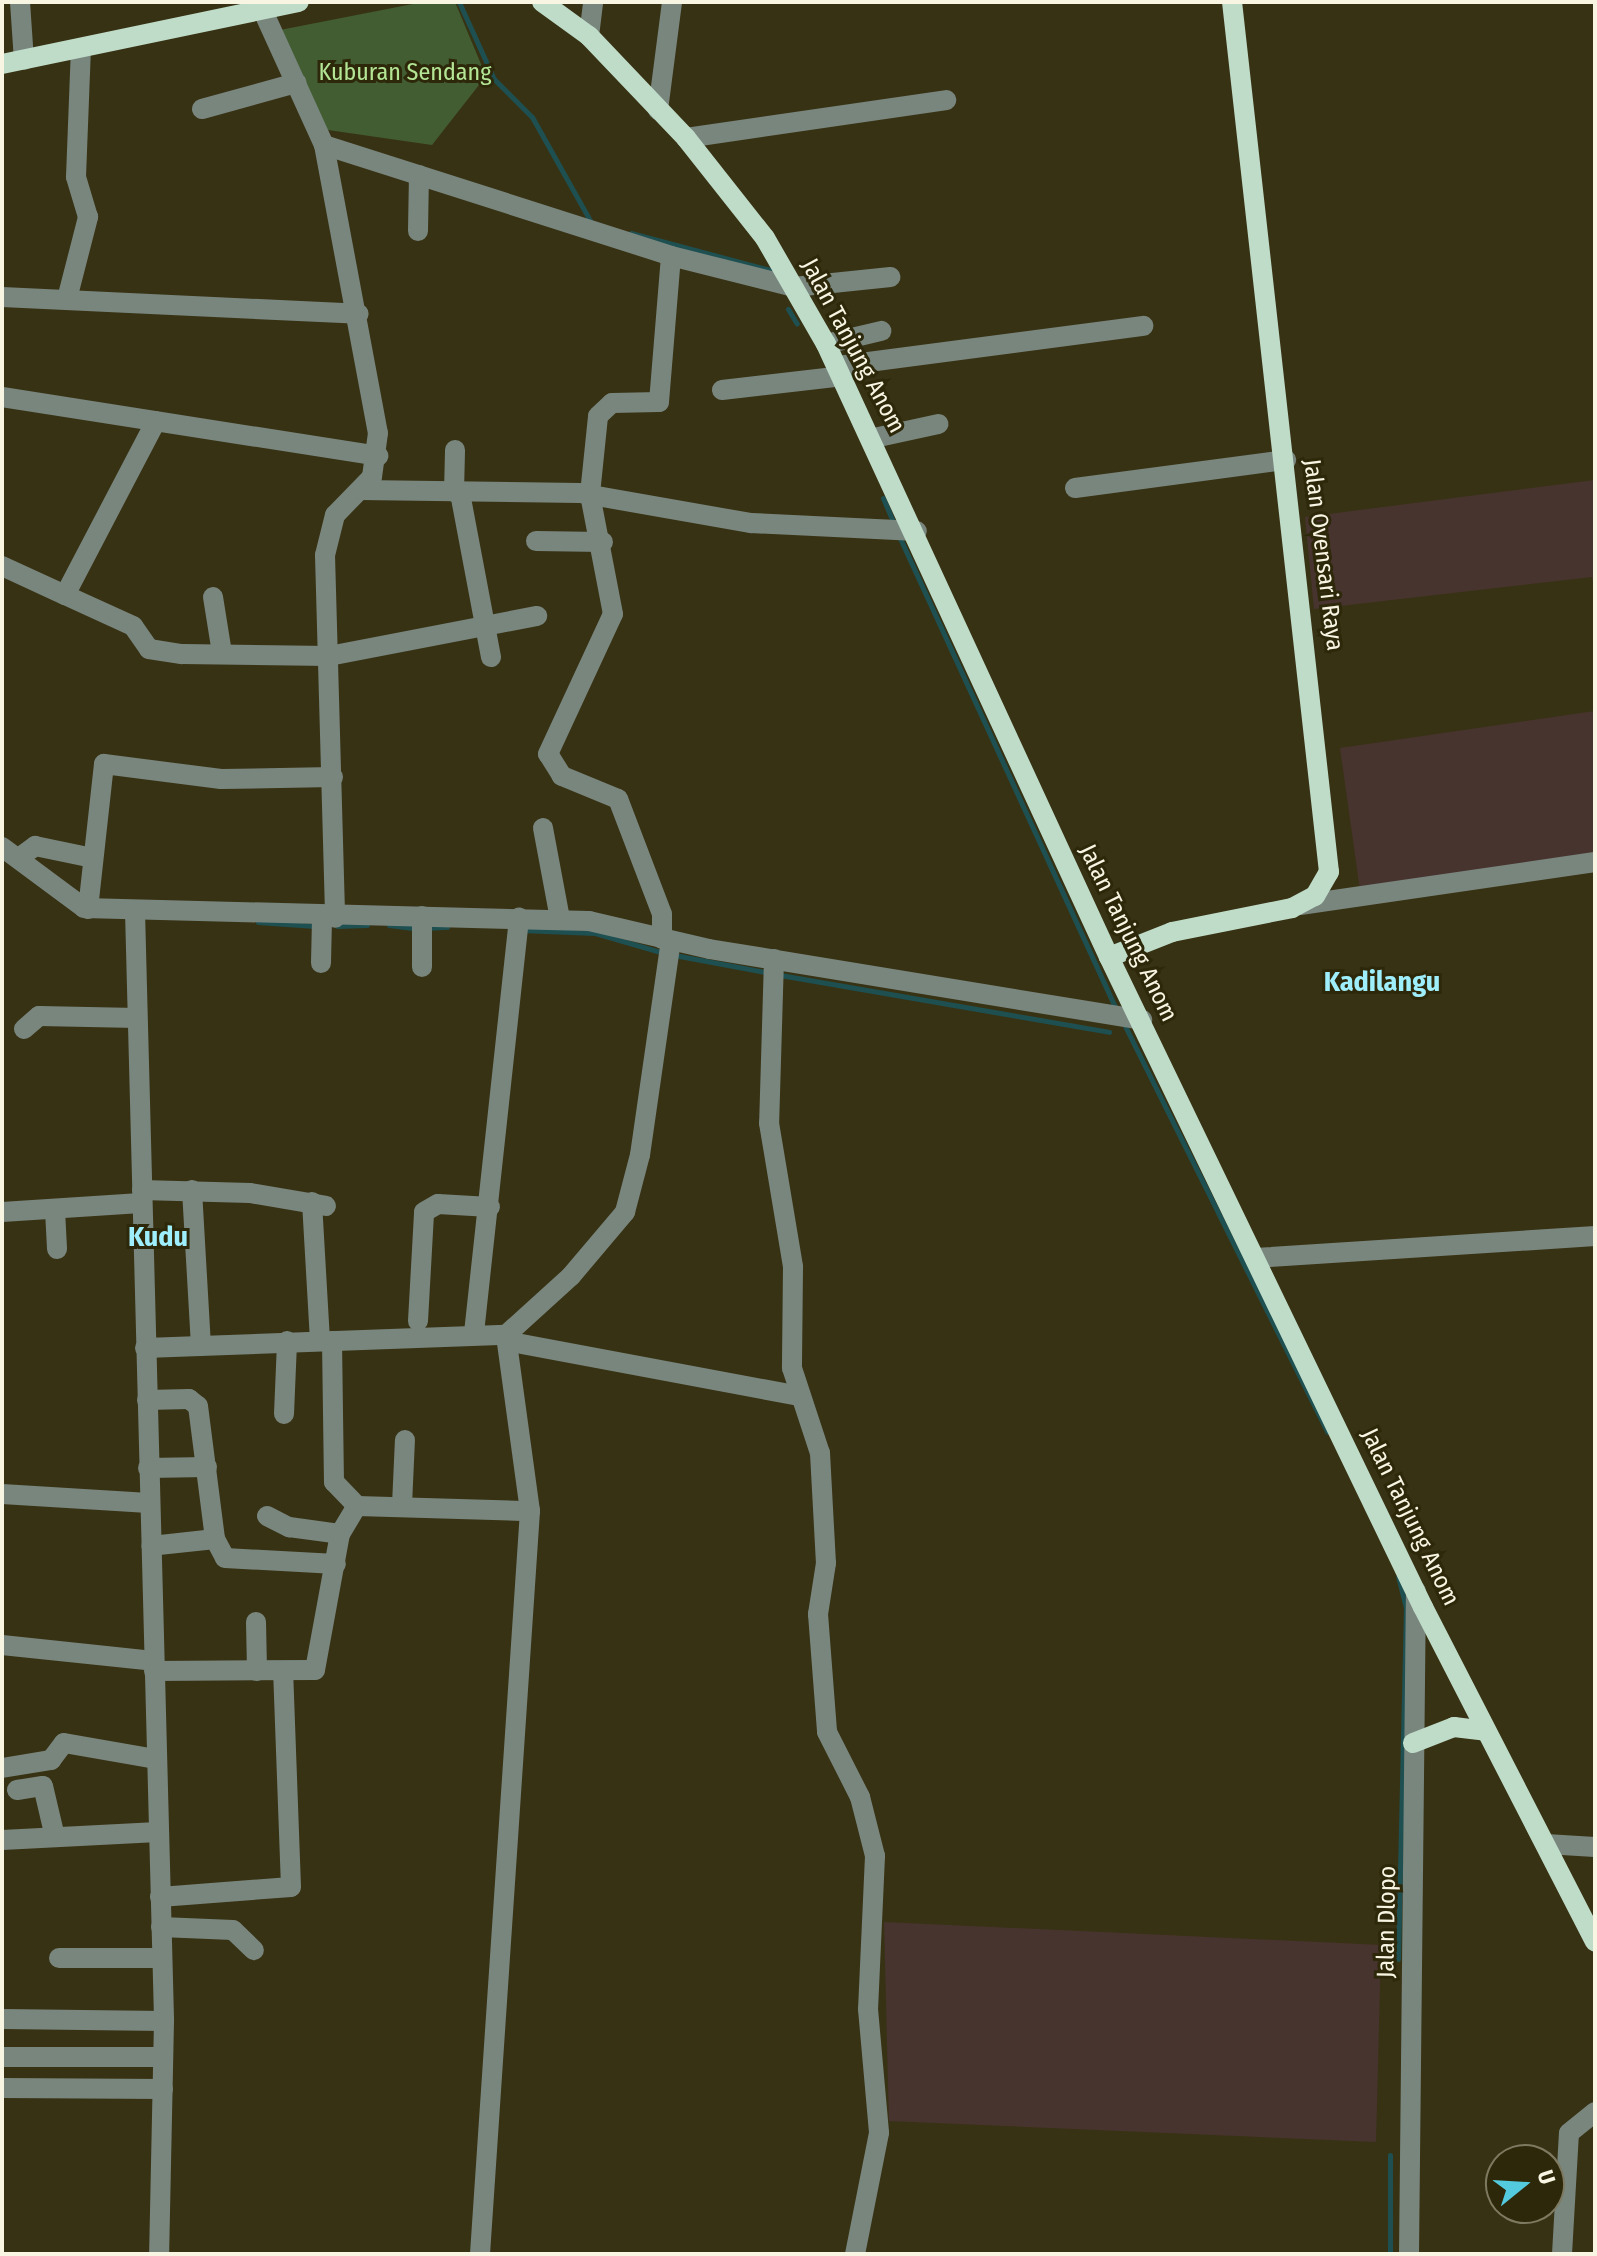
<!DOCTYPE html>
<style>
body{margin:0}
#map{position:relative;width:1597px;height:2256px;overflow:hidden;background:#383214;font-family:"Fira Sans Condensed",sans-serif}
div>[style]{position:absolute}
.education>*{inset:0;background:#48342f}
.green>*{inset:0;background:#425d32}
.stream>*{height:5px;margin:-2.5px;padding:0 2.5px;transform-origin:2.5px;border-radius:2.5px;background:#1e5051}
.minor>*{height:20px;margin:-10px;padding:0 10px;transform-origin:10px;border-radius:10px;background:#79867e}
.major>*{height:20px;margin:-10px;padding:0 10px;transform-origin:10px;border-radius:10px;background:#bfdcc9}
span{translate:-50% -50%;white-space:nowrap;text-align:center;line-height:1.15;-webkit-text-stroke:6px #2d280a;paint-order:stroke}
.park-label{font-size:24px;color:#b3e595}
.street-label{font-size:24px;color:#f8f5e3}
.quarter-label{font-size:28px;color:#9feefc;font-weight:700}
.frame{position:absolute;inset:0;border:4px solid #f8f5e3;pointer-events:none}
.north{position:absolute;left:1485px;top:2144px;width:80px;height:80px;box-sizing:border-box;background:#2d280a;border:2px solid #7e7a61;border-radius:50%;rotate:72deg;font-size:22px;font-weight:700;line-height:32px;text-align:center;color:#f8f5e3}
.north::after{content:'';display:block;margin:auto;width:28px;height:36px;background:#54cade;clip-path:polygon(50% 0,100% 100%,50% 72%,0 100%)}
</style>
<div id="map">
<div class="education">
<div style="clip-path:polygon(1595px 480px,1595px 593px,1592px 577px,1314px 609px,1305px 517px)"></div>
<div style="clip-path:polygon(1595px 711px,1595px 852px,1360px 890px,1340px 748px)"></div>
<div style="clip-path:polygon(884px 1922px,1381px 1945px,1376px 2142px,889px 2121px)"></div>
</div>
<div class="green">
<div style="clip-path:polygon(423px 2px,455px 2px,486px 76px,432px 145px,321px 129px,280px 30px)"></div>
</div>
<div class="stream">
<div style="left:459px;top:2px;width:85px;rotate:65.6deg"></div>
<div style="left:494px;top:79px;width:54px;rotate:45deg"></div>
<div style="left:532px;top:117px;width:120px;rotate:60.7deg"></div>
<div style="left:631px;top:233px;width:144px;rotate:14.9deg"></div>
<div style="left:788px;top:309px;width:17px;rotate:59deg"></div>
<div style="left:883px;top:498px;width:30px;rotate:67deg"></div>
<div style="left:899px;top:536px;width:520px;rotate:65.36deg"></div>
<div style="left:258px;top:922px;width:57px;rotate:4deg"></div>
<div style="left:389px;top:925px;width:26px;rotate:7deg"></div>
<div style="left:337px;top:926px;width:30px;rotate:-2deg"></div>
<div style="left:425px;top:928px;width:22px;rotate:-3deg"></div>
<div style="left:521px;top:930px;width:74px;rotate:2.3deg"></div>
<div style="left:595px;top:933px;width:72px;rotate:16.2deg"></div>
<div style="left:674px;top:955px;width:98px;rotate:10.6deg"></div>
<div style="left:780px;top:975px;width:334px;rotate:9.8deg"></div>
<div style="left:1123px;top:1022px;width:458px;rotate:63.5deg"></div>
<div style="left:1398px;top:1959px;width:351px;rotate:-88.7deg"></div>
<div style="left:1406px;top:1608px;width:32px;rotate:-104deg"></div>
<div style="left:1390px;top:2155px;width:99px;rotate:90deg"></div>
</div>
<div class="minor">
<div style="left:20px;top:2px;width:58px;rotate:86.1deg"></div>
<div style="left:262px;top:9px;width:149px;rotate:65.5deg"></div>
<div style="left:324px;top:145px;width:293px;rotate:79.4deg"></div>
<div style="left:378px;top:433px;width:44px;rotate:97.8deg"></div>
<div style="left:372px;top:477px;width:53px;rotate:134.2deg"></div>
<div style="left:335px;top:515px;width:41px;rotate:104deg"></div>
<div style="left:325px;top:555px;width:363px;rotate:88.4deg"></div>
<div style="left:589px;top:36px;width:34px;rotate:-83deg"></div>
<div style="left:202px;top:109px;width:98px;rotate:-15.5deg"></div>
<div style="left:658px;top:110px;width:109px;rotate:-82.6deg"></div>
<div style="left:686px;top:138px;width:263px;rotate:-8.3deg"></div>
<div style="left:324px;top:145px;width:364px;rotate:17.7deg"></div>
<div style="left:671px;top:256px;width:127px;rotate:14.1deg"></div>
<div style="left:794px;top:287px;width:97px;rotate:-5.9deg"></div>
<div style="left:418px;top:231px;width:56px;rotate:-89deg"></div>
<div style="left:2px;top:297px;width:357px;rotate:2.7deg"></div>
<div style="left:67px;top:299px;width:85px;rotate:-75.6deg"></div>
<div style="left:88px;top:217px;width:42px;rotate:-106.7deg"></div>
<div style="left:76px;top:177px;width:128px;rotate:-87.8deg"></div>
<div style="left:826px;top:344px;width:57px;rotate:-13.3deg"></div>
<div style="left:838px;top:366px;width:308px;rotate:-7.5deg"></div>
<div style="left:722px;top:390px;width:122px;rotate:-6.6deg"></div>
<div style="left:2px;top:397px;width:381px;rotate:8.9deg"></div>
<div style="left:874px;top:438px;width:66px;rotate:-12.3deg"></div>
<div style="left:1075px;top:488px;width:213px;rotate:-7.6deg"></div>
<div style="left:361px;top:490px;width:219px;rotate:0.8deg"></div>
<div style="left:580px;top:493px;width:174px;rotate:10deg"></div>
<div style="left:751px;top:523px;width:166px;rotate:2.8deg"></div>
<div style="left:454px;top:492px;width:42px;rotate:-88.6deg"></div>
<div style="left:460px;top:493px;width:167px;rotate:79.3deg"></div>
<div style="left:536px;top:541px;width:67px;rotate:0.9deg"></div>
<div style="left:2px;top:566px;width:69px;rotate:24.7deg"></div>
<div style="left:65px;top:595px;width:196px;rotate:-62.4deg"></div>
<div style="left:65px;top:595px;width:75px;rotate:24.5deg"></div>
<div style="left:133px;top:626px;width:28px;rotate:55deg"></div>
<div style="left:149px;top:649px;width:33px;rotate:9deg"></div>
<div style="left:182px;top:654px;width:147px;rotate:0.8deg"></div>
<div style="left:329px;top:656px;width:212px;rotate:-10.9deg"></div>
<div style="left:213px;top:597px;width:57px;rotate:80.9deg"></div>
<div style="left:543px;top:828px;width:93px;rotate:79.4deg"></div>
<div style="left:2px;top:847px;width:102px;rotate:36.6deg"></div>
<div style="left:84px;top:908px;width:505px;rotate:1.47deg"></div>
<div style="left:589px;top:921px;width:123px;rotate:13.1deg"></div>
<div style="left:709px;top:949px;width:439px;rotate:9.3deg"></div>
<div style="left:20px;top:857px;width:19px;rotate:-36deg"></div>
<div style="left:35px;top:846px;width:59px;rotate:11.7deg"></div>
<div style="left:1300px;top:905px;width:298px;rotate:-8.3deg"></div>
<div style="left:88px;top:909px;width:146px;rotate:-83.7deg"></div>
<div style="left:104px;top:764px;width:118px;rotate:7.3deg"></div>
<div style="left:221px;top:779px;width:112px;rotate:-1deg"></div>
<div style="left:135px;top:911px;width:1110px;rotate:88.5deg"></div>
<div style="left:164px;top:2021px;width:233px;rotate:91.2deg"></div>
<div style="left:662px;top:939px;width:25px;rotate:-90deg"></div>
<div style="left:662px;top:914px;width:123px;rotate:-110.9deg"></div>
<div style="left:618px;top:799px;width:61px;rotate:-157.7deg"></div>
<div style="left:562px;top:776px;width:26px;rotate:-122deg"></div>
<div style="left:548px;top:754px;width:154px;rotate:-65.1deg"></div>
<div style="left:613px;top:614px;width:122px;rotate:-100.9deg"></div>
<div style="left:590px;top:494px;width:78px;rotate:-84.1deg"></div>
<div style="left:598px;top:416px;width:19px;rotate:-43deg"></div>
<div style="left:612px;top:403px;width:47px;rotate:-1.2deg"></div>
<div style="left:659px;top:402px;width:146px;rotate:-85.3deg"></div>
<div style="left:774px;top:959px;width:164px;rotate:91.7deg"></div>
<div style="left:769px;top:1123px;width:146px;rotate:80.5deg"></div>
<div style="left:793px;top:1267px;width:101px;rotate:90.6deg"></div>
<div style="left:792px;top:1368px;width:89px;rotate:71.8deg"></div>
<div style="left:820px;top:1453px;width:110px;rotate:86.9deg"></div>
<div style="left:826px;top:1563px;width:52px;rotate:98.9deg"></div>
<div style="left:818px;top:1614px;width:118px;rotate:85.6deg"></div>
<div style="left:827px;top:1732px;width:73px;rotate:63.1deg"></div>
<div style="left:860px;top:1797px;width:61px;rotate:75.7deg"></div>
<div style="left:875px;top:1856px;width:153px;rotate:92.6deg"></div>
<div style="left:868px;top:2009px;width:124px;rotate:84.9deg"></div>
<div style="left:879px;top:2133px;width:123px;rotate:101.2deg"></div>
<div style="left:321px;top:963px;width:45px;rotate:-88.7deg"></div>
<div style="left:422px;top:967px;width:51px;rotate:-90deg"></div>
<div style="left:24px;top:1029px;width:20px;rotate:-41deg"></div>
<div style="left:39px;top:1016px;width:98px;rotate:1.2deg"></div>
<div style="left:142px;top:1190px;width:108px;rotate:1.6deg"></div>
<div style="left:250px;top:1193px;width:77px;rotate:9.7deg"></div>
<div style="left:192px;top:1190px;width:155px;rotate:86.7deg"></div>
<div style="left:312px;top:1202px;width:139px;rotate:86.7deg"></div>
<div style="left:55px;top:1210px;width:39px;rotate:87deg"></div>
<div style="left:2px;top:1212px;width:139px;rotate:-3.7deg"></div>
<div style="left:1255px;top:1258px;width:341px;rotate:-3.7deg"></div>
<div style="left:418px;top:1321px;width:109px;rotate:-86.8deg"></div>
<div style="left:424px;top:1212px;width:16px;rotate:-30deg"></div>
<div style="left:438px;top:1204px;width:52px;rotate:3.3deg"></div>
<div style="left:474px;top:1333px;width:418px;rotate:-83.8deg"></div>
<div style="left:332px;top:1341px;width:141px;rotate:89.2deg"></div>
<div style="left:334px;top:1482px;width:33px;rotate:46deg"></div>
<div style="left:511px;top:1342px;width:293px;rotate:10.6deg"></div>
<div style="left:145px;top:1348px;width:361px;rotate:-2.1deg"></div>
<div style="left:147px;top:1400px;width:42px;rotate:-1.4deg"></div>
<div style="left:189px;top:1399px;width:11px;rotate:38deg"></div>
<div style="left:198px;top:1406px;width:134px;rotate:82.7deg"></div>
<div style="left:215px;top:1539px;width:64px;rotate:173.8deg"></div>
<div style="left:284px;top:1414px;width:73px;rotate:-87.6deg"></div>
<div style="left:148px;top:1468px;width:59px;rotate:-1deg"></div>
<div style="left:2px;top:1494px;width:147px;rotate:3.5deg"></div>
<div style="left:402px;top:1505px;width:65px;rotate:-87.4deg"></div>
<div style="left:267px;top:1516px;width:25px;rotate:27deg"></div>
<div style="left:289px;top:1527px;width:51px;rotate:7.8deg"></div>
<div style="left:215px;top:1539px;width:21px;rotate:62deg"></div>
<div style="left:225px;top:1558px;width:111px;rotate:3.1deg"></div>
<div style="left:256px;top:1622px;width:49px;rotate:88.8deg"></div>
<div style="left:2px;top:1645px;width:152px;rotate:6deg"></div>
<div style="left:154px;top:1671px;width:161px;rotate:-0.4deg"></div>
<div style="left:315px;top:1670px;width:138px;rotate:-79.6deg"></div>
<div style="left:340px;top:1534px;width:33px;rotate:-59deg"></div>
<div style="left:357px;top:1506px;width:173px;rotate:1.7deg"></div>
<div style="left:530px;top:1511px;width:178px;rotate:-97.8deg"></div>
<div style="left:506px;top:1335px;width:88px;rotate:-42.2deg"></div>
<div style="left:571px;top:1276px;width:84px;rotate:-49.8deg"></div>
<div style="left:625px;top:1212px;width:59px;rotate:-75.3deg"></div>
<div style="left:640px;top:1155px;width:216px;rotate:-81.8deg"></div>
<div style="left:2px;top:1768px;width:50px;rotate:-9.3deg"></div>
<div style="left:51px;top:1760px;width:21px;rotate:-53deg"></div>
<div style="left:64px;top:1743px;width:93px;rotate:9.9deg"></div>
<div style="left:17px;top:1790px;width:26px;rotate:-9deg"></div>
<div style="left:43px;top:1786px;width:52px;rotate:76.8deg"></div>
<div style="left:2px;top:1840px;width:156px;rotate:-2.9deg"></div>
<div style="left:1546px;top:1844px;width:49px;rotate:3.5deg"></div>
<div style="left:160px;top:1897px;width:131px;rotate:-4.4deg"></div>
<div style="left:291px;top:1887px;width:215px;rotate:-92.1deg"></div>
<div style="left:161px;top:1927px;width:72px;rotate:2.4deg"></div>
<div style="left:233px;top:1930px;width:29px;rotate:44deg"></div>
<div style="left:59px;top:1958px;width:103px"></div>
<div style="left:2px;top:2019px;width:162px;rotate:0.7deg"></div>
<div style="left:2px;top:2057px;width:161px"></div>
<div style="left:2px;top:2088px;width:161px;rotate:0.4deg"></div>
<div style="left:480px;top:2254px;width:745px;rotate:-86.15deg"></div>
<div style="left:1409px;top:2254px;width:663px;rotate:-89.4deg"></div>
<div style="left:1562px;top:2254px;width:121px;rotate:-86.7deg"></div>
<div style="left:1569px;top:2133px;width:33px;rotate:-39deg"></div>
</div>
<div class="major">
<div style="left:542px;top:2px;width:58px;rotate:35.9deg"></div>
<div style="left:589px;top:36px;width:141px;rotate:46.4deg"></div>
<div style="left:686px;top:138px;width:127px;rotate:51.7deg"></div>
<div style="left:765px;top:238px;width:122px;rotate:60.1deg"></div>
<div style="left:826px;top:344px;width:675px;rotate:65.22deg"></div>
<div style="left:1109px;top:957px;width:722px;rotate:64.22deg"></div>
<div style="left:1423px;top:1607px;width:376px;rotate:62.8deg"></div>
<div style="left:2px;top:64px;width:303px;rotate:-11.8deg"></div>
<div style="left:1109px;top:957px;width:68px;rotate:-21.6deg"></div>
<div style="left:1172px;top:932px;width:122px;rotate:-11.3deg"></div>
<div style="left:1292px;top:908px;width:26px;rotate:-28deg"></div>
<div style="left:1315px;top:896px;width:28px;rotate:-60deg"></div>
<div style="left:1329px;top:872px;width:875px;rotate:-96.36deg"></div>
<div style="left:1413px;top:1743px;width:44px;rotate:-21.3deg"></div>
<div style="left:1454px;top:1727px;width:32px;rotate:7deg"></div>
</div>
<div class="park-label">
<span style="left:405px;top:73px">Kuburan Sendang</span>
</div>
<div class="street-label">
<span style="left:853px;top:346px;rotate:62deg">Jalan Tanjung Anom</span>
<span style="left:1323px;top:555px;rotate:83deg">Jalan Ovensari Raya</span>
<span style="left:1128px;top:933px;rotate:64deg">Jalan Tanjung Anom</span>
<span style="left:1410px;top:1517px;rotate:64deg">Jalan Tanjung Anom</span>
<span style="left:1387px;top:1922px;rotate:-89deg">Jalan Dlopo</span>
</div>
<div class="quarter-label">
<span style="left:1382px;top:982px">Kadilangu</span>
<span style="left:158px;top:1237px">Kudu</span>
</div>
<div class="frame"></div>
<div class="north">U</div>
</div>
